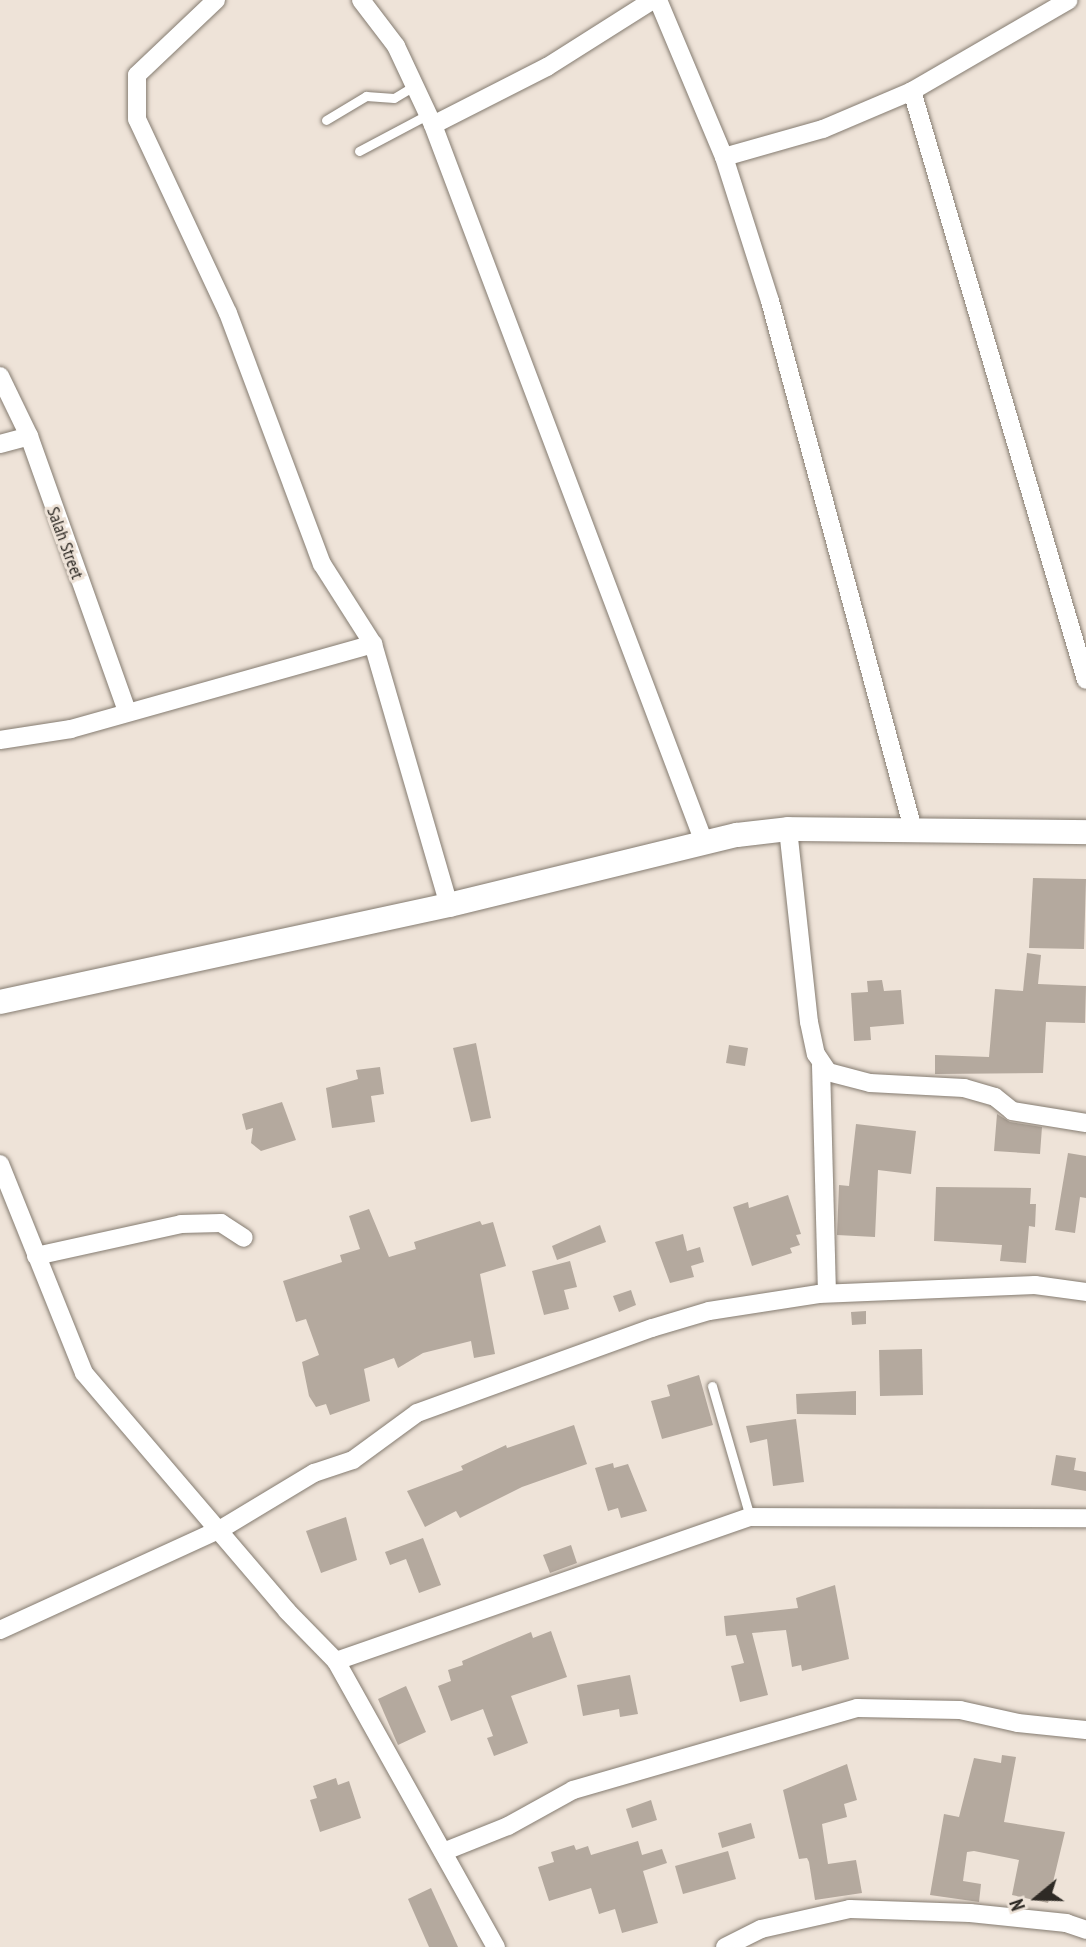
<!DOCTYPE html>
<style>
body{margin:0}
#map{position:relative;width:1086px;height:1947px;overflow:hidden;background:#eee3d8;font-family:"PT Sans Narrow",sans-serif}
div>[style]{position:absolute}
.building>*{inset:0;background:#b4a99e}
.roads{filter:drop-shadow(0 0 2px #857c71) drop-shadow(0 0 2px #857c71)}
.lane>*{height:9px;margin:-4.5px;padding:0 4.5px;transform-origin:4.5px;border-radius:4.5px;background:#fff}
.street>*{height:18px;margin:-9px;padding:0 9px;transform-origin:9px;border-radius:9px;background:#fff}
.secondary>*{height:24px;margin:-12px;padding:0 12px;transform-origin:12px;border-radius:12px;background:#fff}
span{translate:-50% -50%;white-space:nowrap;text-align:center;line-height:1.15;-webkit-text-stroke:6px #eee3d8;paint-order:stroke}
.street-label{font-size:18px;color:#2e2a25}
.north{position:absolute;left:1002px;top:1863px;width:70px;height:70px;-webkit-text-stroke:5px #eee3d8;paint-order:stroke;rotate:251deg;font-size:19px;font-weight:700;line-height:28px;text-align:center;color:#2e2a25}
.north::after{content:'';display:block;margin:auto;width:24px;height:32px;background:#2e2a25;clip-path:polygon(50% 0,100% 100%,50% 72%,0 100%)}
</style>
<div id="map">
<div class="building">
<div style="clip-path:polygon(1033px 878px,1086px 879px,1084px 949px,1029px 948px)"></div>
<div style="clip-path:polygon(1027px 953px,1041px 955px,1038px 984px,1086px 986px,1085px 1023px,1046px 1022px,1043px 1073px,935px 1074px,935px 1055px,989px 1057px,995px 989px,1023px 991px)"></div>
<div style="clip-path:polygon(882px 980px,884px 991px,901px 990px,904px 1024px,870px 1027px,871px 1040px,854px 1041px,851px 993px,868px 992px,867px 981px)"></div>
<div style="clip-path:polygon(476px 1043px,491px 1118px,471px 1122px,453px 1048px)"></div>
<div style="clip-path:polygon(729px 1045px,748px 1048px,745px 1066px,726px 1063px)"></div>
<div style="clip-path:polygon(380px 1067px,384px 1094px,371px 1096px,375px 1122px,332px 1128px,326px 1088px,358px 1079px,356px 1070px)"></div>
<div style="clip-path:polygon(282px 1102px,296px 1140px,261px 1151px,251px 1143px,253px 1128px,246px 1130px,242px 1114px)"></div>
<div style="clip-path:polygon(997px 1114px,1010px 1122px,1042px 1127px,1040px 1154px,994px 1151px)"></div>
<div style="clip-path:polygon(856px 1124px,916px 1131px,911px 1174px,878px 1170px,875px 1237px,837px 1235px,839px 1185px,849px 1186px)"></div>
<div style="clip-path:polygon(1068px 1153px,1086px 1156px,1086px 1198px,1080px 1197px,1075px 1233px,1055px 1230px)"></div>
<div style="clip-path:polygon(936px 1187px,1031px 1188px,1030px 1204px,1036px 1204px,1035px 1227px,1029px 1226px,1026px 1263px,1000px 1261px,1002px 1245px,934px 1241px)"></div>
<div style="clip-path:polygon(788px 1195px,801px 1234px,796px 1235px,800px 1245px,790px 1248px,792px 1253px,752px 1266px,733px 1207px,748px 1202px,749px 1208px)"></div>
<div style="clip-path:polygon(369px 1209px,389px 1257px,416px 1249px,414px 1242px,480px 1221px,482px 1225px,493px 1222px,506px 1266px,480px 1274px,495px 1354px,474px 1358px,471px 1341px,423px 1353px,398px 1368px,394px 1358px,364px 1369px,370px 1401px,330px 1415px,326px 1404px,316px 1407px,309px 1396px,302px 1362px,319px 1355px,306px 1319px,296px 1322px,283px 1281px,342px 1262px,340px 1255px,360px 1249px,349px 1216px)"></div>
<div style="clip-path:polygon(600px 1225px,606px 1242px,557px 1260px,552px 1246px)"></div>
<div style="clip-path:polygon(683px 1234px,687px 1251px,700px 1247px,704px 1262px,691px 1266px,694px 1277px,670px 1283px,655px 1242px)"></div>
<div style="clip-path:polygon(570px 1261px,577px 1287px,564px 1290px,569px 1309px,544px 1315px,532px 1271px)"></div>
<div style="clip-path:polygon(631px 1290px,636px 1305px,619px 1312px,613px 1296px)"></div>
<div style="clip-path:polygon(866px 1311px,866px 1324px,852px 1325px,851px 1312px)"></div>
<div style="clip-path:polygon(922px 1349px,923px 1395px,880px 1396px,879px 1350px)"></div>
<div style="clip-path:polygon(699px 1375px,713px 1425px,662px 1439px,651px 1401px,670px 1396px,667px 1385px)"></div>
<div style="clip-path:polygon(856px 1391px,856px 1415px,797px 1414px,796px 1394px)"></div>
<div style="clip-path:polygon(796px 1419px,804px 1482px,773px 1486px,767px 1439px,750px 1443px,746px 1426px)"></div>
<div style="clip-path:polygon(574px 1425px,587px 1464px,522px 1487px,460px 1518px,456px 1511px,425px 1527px,407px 1491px,463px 1470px,461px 1466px,506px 1445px,507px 1448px)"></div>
<div style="clip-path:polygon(1056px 1455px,1076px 1458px,1074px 1470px,1086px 1472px,1086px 1491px,1051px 1485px)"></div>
<div style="clip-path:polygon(613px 1463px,614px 1468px,628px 1464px,647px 1511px,621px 1518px,618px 1508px,608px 1511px,595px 1468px)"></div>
<div style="clip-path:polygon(346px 1517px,357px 1560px,321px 1573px,306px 1531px)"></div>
<div style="clip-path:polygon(423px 1538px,441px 1585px,419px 1593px,406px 1559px,390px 1565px,385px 1552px)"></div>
<div style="clip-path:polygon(571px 1545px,577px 1563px,550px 1573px,543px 1555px)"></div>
<div style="clip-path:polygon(835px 1585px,849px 1659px,802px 1671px,801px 1665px,792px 1667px,786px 1630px,752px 1633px,768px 1695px,740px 1702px,731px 1666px,744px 1663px,736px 1635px,726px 1636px,724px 1616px,798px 1608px,796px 1598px)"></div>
<div style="clip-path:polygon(551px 1631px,567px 1677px,511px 1696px,528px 1743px,494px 1756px,487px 1738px,493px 1736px,483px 1709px,451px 1721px,438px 1686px,451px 1681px,448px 1670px,463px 1665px,462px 1661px,531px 1632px,533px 1638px)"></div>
<div style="clip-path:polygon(630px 1675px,638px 1714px,620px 1717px,619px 1709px,583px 1716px,577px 1685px)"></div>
<div style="clip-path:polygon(406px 1686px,426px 1732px,398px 1745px,378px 1699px)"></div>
<div style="clip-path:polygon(1002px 1755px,1016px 1757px,1004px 1822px,1065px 1832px,1048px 1903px,1012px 1895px,1019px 1860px,974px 1851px,967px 1852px,963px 1881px,981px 1884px,979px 1902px,930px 1895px,944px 1814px,959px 1817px,974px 1758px,1001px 1763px)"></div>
<div style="clip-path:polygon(847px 1764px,857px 1800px,844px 1804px,847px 1817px,822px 1824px,828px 1864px,856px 1860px,862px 1893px,815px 1900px,809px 1862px,807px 1858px,799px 1859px,783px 1790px)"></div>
<div style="clip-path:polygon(336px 1778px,338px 1785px,349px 1781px,361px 1818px,320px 1832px,310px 1800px,317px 1798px,313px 1786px)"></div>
<div style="clip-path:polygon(651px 1800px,657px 1820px,632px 1828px,626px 1809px)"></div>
<div style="clip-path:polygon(751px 1823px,755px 1838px,722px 1848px,718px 1833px)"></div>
<div style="clip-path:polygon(638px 1841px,642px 1855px,662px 1849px,667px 1863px,643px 1871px,658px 1923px,622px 1933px,615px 1909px,599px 1914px,591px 1888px,549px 1901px,538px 1867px,554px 1862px,551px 1852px,574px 1845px,576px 1850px,588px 1846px,591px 1855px)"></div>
<div style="clip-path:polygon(728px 1851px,736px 1879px,683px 1894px,675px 1866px)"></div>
<div style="clip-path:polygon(431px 1888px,458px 1947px,429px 1947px,408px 1899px)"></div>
</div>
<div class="roads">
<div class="lane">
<div style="left:326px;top:120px;width:47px;rotate:-31deg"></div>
<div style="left:366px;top:96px;width:28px;rotate:4deg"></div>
<div style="left:394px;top:98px;width:26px;rotate:-31deg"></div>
<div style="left:359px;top:151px;width:79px;rotate:-27.9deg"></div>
<div style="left:712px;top:1386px;width:136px;rotate:73.8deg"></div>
</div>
<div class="street">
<div style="left:216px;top:0;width:109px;rotate:136.5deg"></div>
<div style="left:137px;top:75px;width:44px;rotate:90deg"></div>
<div style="left:137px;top:119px;width:214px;rotate:64.9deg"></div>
<div style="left:228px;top:313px;width:268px;rotate:69.5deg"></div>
<div style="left:322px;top:564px;width:95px;rotate:57.5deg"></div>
<div style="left:373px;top:644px;width:272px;rotate:73.8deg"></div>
<div style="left:361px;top:0;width:58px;rotate:52.7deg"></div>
<div style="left:396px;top:46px;width:87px;rotate:64.9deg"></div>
<div style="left:433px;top:125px;width:767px;rotate:69.3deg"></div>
<div style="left:658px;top:0;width:170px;rotate:67.2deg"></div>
<div style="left:724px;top:157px;width:151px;rotate:72.3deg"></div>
<div style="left:770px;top:301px;width:547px;rotate:74.85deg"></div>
<div style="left:912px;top:91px;width:614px;rotate:73.54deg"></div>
<div style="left:433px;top:125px;width:128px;rotate:-27deg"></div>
<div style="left:547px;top:67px;width:125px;rotate:-32.3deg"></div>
<div style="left:724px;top:157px;width:103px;rotate:-15.8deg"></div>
<div style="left:823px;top:129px;width:97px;rotate:-23.1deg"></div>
<div style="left:912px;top:91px;width:181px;rotate:-30.1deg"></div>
<div style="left:0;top:376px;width:67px;rotate:64.2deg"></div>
<div style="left:29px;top:436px;width:292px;rotate:70.4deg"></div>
<div style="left:0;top:444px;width:30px;rotate:-15deg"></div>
<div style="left:0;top:740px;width:72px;rotate:-8.8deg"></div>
<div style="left:71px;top:729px;width:314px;rotate:-15.7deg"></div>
<div style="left:788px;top:829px;width:194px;rotate:83.8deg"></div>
<div style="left:809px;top:1022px;width:33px;rotate:78deg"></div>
<div style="left:816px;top:1054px;width:22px;rotate:56deg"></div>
<div style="left:828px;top:1072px;width:43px;rotate:14.7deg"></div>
<div style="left:870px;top:1083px;width:94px;rotate:3deg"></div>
<div style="left:964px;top:1088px;width:32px;rotate:16deg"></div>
<div style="left:995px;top:1097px;width:22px;rotate:39deg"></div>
<div style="left:1012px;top:1111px;width:75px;rotate:9.2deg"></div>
<div style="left:821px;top:1065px;width:228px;rotate:88.5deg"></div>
<div style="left:0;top:1164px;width:225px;rotate:68.1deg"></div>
<div style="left:84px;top:1373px;width:313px;rotate:49.5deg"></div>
<div style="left:287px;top:1611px;width:70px;rotate:45.6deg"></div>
<div style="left:336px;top:1661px;width:328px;rotate:60.8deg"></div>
<div style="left:36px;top:1256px;width:148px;rotate:-12.4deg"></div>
<div style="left:181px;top:1224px;width:40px;rotate:-1.4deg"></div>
<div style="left:221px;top:1223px;width:27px;rotate:33deg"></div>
<div style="left:0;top:1630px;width:243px;rotate:-24.6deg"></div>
<div style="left:221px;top:1529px;width:109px;rotate:-31.1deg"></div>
<div style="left:314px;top:1473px;width:41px;rotate:-18.4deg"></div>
<div style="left:353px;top:1460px;width:79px;rotate:-36.3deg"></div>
<div style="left:417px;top:1413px;width:250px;rotate:-19.9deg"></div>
<div style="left:652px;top:1328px;width:59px;rotate:-16.6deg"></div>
<div style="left:709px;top:1311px;width:111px;rotate:-8.8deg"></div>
<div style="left:819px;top:1294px;width:216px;rotate:-2.4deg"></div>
<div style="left:1035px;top:1285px;width:51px;rotate:7.8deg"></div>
<div style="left:336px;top:1661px;width:438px;rotate:-19.2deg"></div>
<div style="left:750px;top:1517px;width:336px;rotate:0.2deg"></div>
<div style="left:443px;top:1852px;width:70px;rotate:-21.8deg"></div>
<div style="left:508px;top:1826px;width:74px;rotate:-29deg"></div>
<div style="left:573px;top:1790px;width:296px;rotate:-16.1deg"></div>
<div style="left:857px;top:1708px;width:103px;rotate:1.1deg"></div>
<div style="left:960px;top:1710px;width:59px;rotate:12.6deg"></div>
<div style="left:1018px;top:1723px;width:68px;rotate:5.9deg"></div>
<div style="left:725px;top:1947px;width:40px;rotate:-26.6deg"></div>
<div style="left:761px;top:1929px;width:91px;rotate:-12.7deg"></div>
<div style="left:850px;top:1909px;width:120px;rotate:1.9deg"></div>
<div style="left:970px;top:1913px;width:97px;rotate:5.9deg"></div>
<div style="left:1066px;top:1923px;width:21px;rotate:19deg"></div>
</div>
<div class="secondary">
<div style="left:0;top:1002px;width:459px;rotate:-12.2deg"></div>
<div style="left:449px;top:905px;width:296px;rotate:-13.7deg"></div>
<div style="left:737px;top:835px;width:51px;rotate:-6.7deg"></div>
<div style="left:788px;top:829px;width:298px;rotate:0.6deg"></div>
</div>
</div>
<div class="street-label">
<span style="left:65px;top:543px;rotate:70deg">Salah Street</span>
</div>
<div class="north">N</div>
</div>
